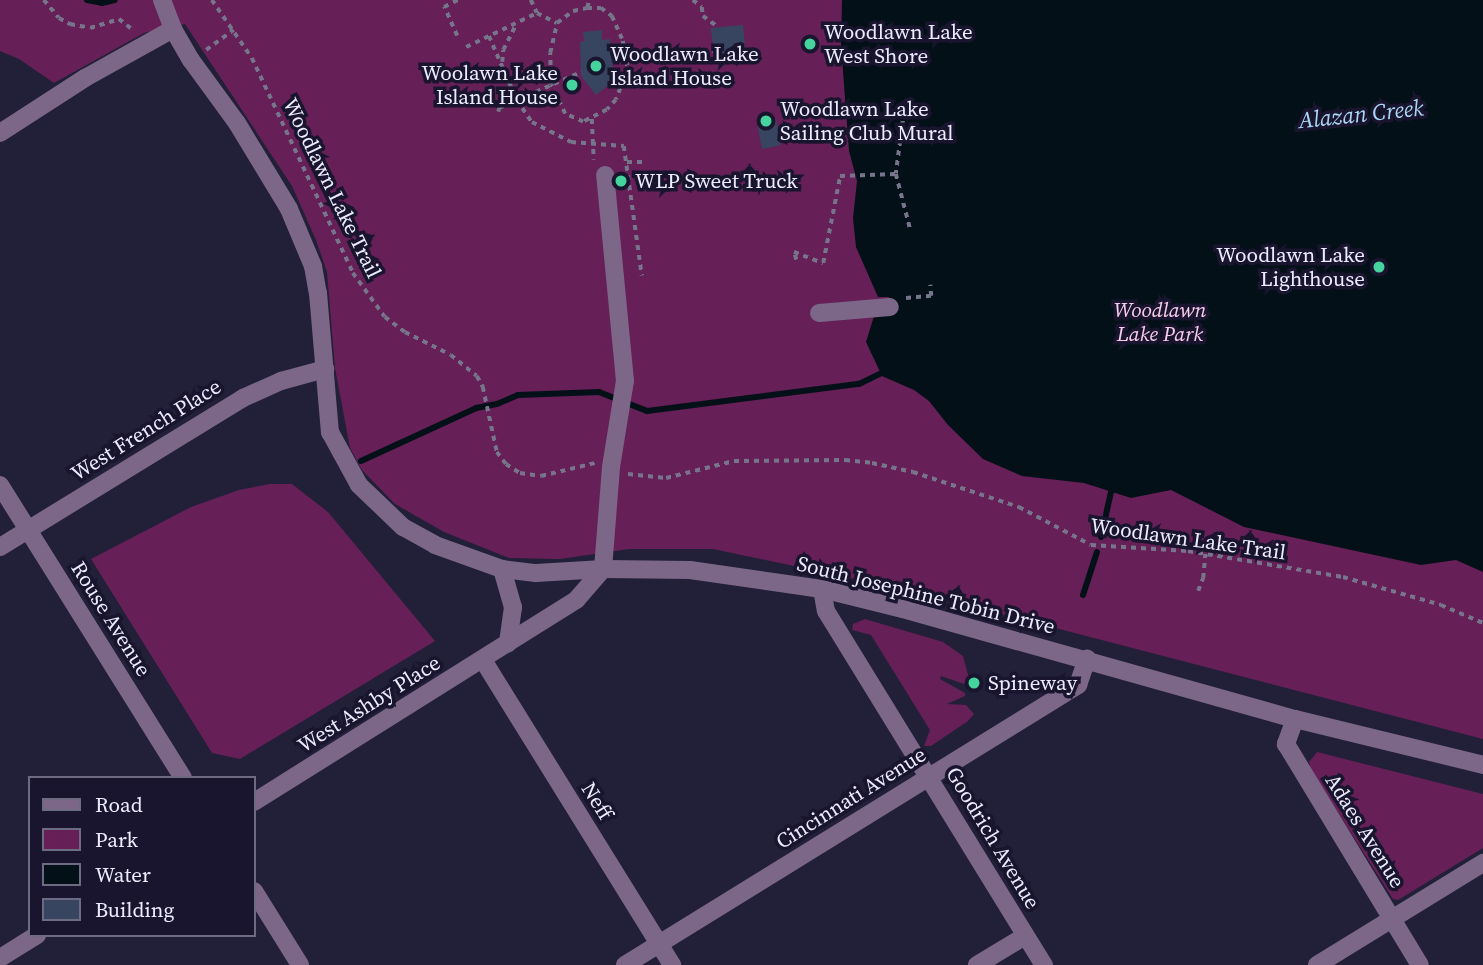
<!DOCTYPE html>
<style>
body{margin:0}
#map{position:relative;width:1483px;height:965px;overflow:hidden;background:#221f39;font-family:"Source Serif 4",serif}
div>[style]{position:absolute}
.green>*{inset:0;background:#662057}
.water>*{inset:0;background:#041018}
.stream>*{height:6px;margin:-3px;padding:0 3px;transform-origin:3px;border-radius:3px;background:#041018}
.building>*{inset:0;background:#374560}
.path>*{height:3.5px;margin-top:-1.75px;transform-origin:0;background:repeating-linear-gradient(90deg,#77758c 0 5px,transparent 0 10px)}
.minor>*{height:18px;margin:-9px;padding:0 9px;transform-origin:9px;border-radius:9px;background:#7c6789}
.dots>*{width:19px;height:19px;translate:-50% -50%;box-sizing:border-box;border:4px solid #19152f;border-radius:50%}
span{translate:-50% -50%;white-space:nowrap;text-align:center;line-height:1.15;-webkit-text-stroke:7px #19152f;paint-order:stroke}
.poi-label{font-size:21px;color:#ececfe}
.left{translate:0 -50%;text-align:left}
.right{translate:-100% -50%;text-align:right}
.street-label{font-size:21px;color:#ececfe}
.park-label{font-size:21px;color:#f9cdeb;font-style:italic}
.water-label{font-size:23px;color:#aad6f4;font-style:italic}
.legend{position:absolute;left:28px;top:776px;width:228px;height:161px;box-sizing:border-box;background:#19152f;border:2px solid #6d6b82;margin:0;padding:9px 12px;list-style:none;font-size:21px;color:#ececfe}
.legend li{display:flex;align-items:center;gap:14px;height:35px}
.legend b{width:35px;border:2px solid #6d6b82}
</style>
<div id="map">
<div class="green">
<div style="clip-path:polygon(0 0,1483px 0,1483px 739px,913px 591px,713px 549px,629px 549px,560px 559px,509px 558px,444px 532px,395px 504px,362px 470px,350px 448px,335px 368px,327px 272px,316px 240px,292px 186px,185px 24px,144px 33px,54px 83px,19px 59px,0 51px)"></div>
<div style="clip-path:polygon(270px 484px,292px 484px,328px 512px,435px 641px,240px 759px,212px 753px,91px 559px,191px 507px,239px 490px)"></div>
<div style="clip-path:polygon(865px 619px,943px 642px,963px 656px,970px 682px,964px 684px,941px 676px,940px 679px,965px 693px,965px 696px,947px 704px,966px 705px,974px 714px,968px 721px,931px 746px,924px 746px,930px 730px,871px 635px,852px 630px,853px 624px)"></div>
<div style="clip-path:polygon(1317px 752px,1483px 794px,1483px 848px,1398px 900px,1393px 899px,1311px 770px,1309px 762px)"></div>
</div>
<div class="water">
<div style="clip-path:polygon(842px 0,1483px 0,1483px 572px,1456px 560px,1421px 565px,1244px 527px,1171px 490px,1131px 498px,1084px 483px,1022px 476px,983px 459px,948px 425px,929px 401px,914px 390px,882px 376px,866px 342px,874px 316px,890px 314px,889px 297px,878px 297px,856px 247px,853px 218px,857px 181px,849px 151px,841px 45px)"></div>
</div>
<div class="stream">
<div style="left:87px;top:0;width:15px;rotate:11deg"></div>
<div style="left:102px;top:3px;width:13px;rotate:-13deg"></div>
<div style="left:361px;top:461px;width:127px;rotate:-24.7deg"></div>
<div style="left:476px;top:408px;width:21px;rotate:-11deg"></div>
<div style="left:497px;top:404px;width:23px;rotate:-23deg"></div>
<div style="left:518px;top:395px;width:81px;rotate:-2.1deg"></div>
<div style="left:599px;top:392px;width:52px;rotate:21.6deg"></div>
<div style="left:647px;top:411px;width:214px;rotate:-7.3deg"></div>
<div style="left:859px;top:384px;width:30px;rotate:-26deg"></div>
<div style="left:1101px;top:537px;width:46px;rotate:-77.5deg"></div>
<div style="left:1083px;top:595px;width:45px;rotate:-72deg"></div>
</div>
<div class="building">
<div style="clip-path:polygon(743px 25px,746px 57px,714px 60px,711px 28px)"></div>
<div style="clip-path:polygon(602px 30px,602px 40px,610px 39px,614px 81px,596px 95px,581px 76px,580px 42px,584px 41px,583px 32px)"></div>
<div style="clip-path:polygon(776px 119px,781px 145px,762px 149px,757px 123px)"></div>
</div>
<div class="path">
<div style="left:44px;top:0;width:23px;rotate:50deg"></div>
<div style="left:59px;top:18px;width:13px;rotate:29deg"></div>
<div style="left:70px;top:24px;width:20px;rotate:11deg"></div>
<div style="left:90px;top:28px;width:30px;rotate:-17deg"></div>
<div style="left:119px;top:19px;width:18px;rotate:38deg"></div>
<div style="left:212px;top:0;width:70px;rotate:55.4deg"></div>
<div style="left:252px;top:58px;width:238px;rotate:64.8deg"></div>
<div style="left:353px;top:273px;width:54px;rotate:54deg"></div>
<div style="left:385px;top:317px;width:25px;rotate:37deg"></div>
<div style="left:405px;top:332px;width:51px;rotate:26.6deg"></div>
<div style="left:451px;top:355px;width:33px;rotate:39deg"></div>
<div style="left:477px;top:376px;width:13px;rotate:61deg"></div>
<div style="left:483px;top:387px;width:66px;rotate:77.8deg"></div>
<div style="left:497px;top:452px;width:15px;rotate:53deg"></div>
<div style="left:506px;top:464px;width:17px;rotate:33deg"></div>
<div style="left:520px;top:473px;width:21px;rotate:8deg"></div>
<div style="left:541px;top:476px;width:56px;rotate:-13.5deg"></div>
<div style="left:531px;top:0;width:14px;rotate:65deg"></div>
<div style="left:693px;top:0;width:11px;rotate:38deg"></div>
<div style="left:702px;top:7px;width:9px;rotate:84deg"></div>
<div style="left:703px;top:16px;width:19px;rotate:36deg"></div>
<div style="left:587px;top:8px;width:14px"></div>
<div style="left:601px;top:8px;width:14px;rotate:36deg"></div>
<div style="left:612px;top:16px;width:27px;rotate:66deg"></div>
<div style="left:623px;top:41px;width:29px;rotate:80deg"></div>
<div style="left:628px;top:70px;width:32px;rotate:112deg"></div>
<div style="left:616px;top:100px;width:13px;rotate:132deg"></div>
<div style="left:607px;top:110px;width:27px;rotate:153deg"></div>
<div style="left:583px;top:122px;width:20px;rotate:-156deg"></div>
<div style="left:565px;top:114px;width:32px;rotate:-116deg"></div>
<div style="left:551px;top:85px;width:32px;rotate:-92deg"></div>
<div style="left:550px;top:53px;width:31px;rotate:-77deg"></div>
<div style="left:557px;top:23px;width:20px;rotate:-37deg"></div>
<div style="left:573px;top:11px;width:14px;rotate:-12deg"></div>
<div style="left:587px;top:8px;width:8px;rotate:-76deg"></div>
<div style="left:457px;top:36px;width:32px;rotate:-114deg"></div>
<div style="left:444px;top:7px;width:16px;rotate:-27deg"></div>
<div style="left:489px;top:36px;width:70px;rotate:66.4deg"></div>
<div style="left:517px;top:100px;width:27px;rotate:56deg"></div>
<div style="left:532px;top:122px;width:44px;rotate:27.1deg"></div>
<div style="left:571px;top:142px;width:53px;rotate:4.3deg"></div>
<div style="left:624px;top:146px;width:131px;rotate:82.1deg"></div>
<div style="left:466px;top:47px;width:79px;rotate:-25.6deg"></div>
<div style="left:537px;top:13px;width:22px;rotate:27deg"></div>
<div style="left:206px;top:50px;width:34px;rotate:-36deg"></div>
<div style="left:612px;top:60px;width:101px;rotate:-5.1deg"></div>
<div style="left:502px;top:62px;width:12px;rotate:-85deg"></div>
<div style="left:503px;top:50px;width:29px;rotate:-63deg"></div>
<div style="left:498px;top:112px;width:4px;rotate:-76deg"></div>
<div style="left:499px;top:108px;width:90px;rotate:-23.7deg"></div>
<div style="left:592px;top:119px;width:41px;rotate:87.2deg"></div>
<div style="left:903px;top:121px;width:53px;rotate:97.5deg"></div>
<div style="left:896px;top:174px;width:56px;rotate:75.5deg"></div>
<div style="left:627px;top:162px;width:19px"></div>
<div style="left:796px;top:260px;width:8px;rotate:-104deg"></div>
<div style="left:794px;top:252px;width:31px;rotate:21deg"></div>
<div style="left:823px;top:263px;width:89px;rotate:-78.9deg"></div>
<div style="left:840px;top:176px;width:56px;rotate:-2deg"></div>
<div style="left:906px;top:298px;width:25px;rotate:-5deg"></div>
<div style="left:931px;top:296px;width:11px;rotate:-95deg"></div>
<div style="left:628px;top:474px;width:38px;rotate:6deg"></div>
<div style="left:666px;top:478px;width:70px;rotate:-14deg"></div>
<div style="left:734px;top:461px;width:111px;rotate:-0.5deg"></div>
<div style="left:845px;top:460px;width:27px;rotate:6deg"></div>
<div style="left:872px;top:463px;width:42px;rotate:12.4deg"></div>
<div style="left:913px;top:472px;width:112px;rotate:18.3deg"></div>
<div style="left:1019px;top:507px;width:81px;rotate:27.8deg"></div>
<div style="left:1091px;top:545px;width:97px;rotate:3.5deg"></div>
<div style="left:1188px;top:551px;width:157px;rotate:9.5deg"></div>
<div style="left:1343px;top:577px;width:102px;rotate:15.9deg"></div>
<div style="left:1441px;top:605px;width:46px;rotate:23.2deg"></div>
<div style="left:1198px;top:591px;width:14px;rotate:-69deg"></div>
<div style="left:1203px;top:578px;width:24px;rotate:-85deg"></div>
</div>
<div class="minor">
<div style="left:162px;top:0;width:31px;rotate:69deg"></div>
<div style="left:173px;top:29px;width:36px;rotate:60deg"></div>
<div style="left:191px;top:60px;width:78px;rotate:53.9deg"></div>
<div style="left:237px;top:123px;width:100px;rotate:58.8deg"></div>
<div style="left:289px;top:209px;width:62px;rotate:67.2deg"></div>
<div style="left:313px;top:266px;width:27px;rotate:80deg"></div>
<div style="left:318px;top:293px;width:140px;rotate:85.1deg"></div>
<div style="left:330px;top:432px;width:60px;rotate:61.3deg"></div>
<div style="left:359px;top:485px;width:61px;rotate:43.7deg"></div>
<div style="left:403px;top:527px;width:37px;rotate:29deg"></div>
<div style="left:435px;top:545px;width:71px;rotate:19.7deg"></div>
<div style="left:502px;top:569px;width:34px;rotate:7deg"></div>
<div style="left:536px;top:573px;width:67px;rotate:-3.4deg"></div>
<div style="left:603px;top:569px;width:87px;rotate:0.7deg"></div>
<div style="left:690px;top:570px;width:133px;rotate:8.2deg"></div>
<div style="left:822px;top:589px;width:83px;rotate:13.9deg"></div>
<div style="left:903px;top:609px;width:407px;rotate:15.7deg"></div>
<div style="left:1295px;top:719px;width:194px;rotate:13.7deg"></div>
<div style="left:0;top:133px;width:101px;rotate:-32.9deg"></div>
<div style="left:85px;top:78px;width:101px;rotate:-29.1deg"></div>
<div style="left:819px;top:313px;width:71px;rotate:-4.8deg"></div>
<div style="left:0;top:485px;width:345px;rotate:58deg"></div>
<div style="left:0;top:547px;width:285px;rotate:-31.5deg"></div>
<div style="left:243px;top:398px;width:42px;rotate:-24.1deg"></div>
<div style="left:281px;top:381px;width:46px;rotate:-15.3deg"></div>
<div style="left:502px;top:569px;width:40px;rotate:74deg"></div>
<div style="left:513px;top:607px;width:37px;rotate:98deg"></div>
<div style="left:822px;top:589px;width:22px;rotate:80deg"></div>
<div style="left:826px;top:611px;width:416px;rotate:58.4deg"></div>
<div style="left:483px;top:660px;width:359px;rotate:58.2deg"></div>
<div style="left:1295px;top:719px;width:27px;rotate:110deg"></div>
<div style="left:1286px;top:744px;width:258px;rotate:58.8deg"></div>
<div style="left:254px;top:802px;width:381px;rotate:-32.1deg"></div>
<div style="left:577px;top:599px;width:40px;rotate:-49deg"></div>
<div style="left:603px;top:569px;width:102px;rotate:-85.5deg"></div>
<div style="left:611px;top:467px;width:87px;rotate:-80.8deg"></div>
<div style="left:625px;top:381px;width:207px;rotate:-95.5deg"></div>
<div style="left:254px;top:891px;width:87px;rotate:58.1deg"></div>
<div style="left:0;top:958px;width:44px;rotate:-31.9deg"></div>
<div style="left:625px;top:965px;width:533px;rotate:-31.72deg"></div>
<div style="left:1078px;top:685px;width:28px;rotate:-71deg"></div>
<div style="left:977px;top:965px;width:56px;rotate:-31.1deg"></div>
<div style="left:1317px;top:965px;width:195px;rotate:-31.6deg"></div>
</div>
<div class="dots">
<div style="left:810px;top:44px;background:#46d49e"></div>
<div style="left:596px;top:66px;background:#46d49e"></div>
<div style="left:572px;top:85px;background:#46d49e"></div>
<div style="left:766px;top:121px;background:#46d49e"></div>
<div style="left:621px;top:181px;background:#46d49e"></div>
<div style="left:1379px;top:267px;background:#46d49e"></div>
<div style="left:974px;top:683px;background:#46d49e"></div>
</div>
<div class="poi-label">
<span class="left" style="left:824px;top:44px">Woodlawn Lake<br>West Shore</span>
<span class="left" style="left:610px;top:66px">Woodlawn Lake<br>Island House</span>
<span class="right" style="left:558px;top:85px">Woolawn Lake<br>Island House</span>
<span class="left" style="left:780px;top:121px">Woodlawn Lake<br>Sailing Club Mural</span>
<span class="left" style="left:635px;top:181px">WLP Sweet Truck</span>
<span class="right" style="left:1365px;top:267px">Woodlawn Lake<br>Lighthouse</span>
<span class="left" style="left:988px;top:683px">Spineway</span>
</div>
<div class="street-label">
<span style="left:332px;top:188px;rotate:64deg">Woodlawn Lake Trail</span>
<span style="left:146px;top:430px;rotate:-32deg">West French Place</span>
<span style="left:1188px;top:539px;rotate:8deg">Woodlawn Lake Trail</span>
<span style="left:926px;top:595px;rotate:14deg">South Josephine Tobin Drive</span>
<span style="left:111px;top:619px;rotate:58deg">Rouse Avenue</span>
<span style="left:369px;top:704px;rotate:-32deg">West Ashby Place</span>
<span style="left:851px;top:798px;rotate:-32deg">Cincinnati Avenue</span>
<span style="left:597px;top:801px;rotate:58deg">Neff</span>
<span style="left:1365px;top:831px;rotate:58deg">Adaes Avenue</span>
<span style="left:993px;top:838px;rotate:59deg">Goodrich Avenue</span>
</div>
<div class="park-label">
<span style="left:1160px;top:322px">Woodlawn<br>Lake Park</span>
</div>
<div class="water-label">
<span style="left:1361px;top:114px;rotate:-6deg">Alazan Creek</span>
</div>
<ul class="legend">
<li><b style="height:9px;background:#7c6789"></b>Road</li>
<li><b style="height:19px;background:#662057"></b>Park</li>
<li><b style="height:19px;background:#041018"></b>Water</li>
<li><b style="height:19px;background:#374560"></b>Building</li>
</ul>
</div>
